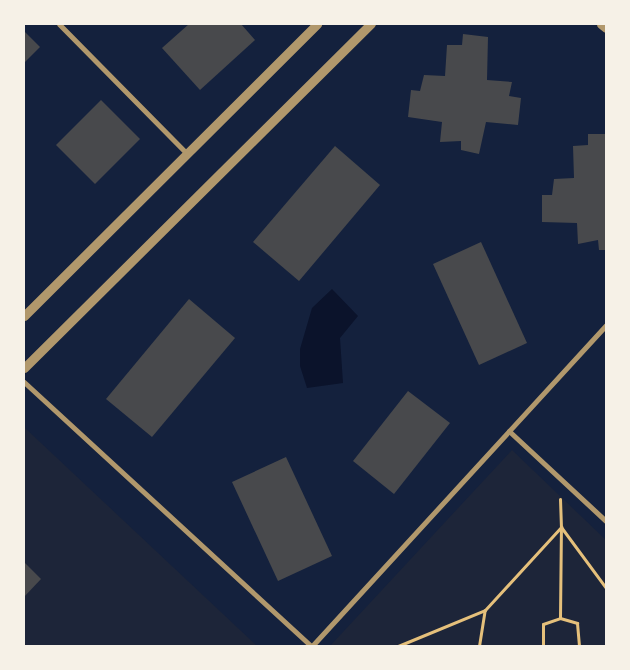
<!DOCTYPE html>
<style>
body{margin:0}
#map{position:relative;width:630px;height:670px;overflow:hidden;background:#14213d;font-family:Signika,sans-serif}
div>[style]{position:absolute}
.green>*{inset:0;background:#1d2539}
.water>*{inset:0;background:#0b132b}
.building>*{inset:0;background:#48494c}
.path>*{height:3px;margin:-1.5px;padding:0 1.5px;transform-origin:1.5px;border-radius:1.5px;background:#e5c07b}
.minor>*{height:5px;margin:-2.5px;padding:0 2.5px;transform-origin:2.5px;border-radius:2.5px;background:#b1986c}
.tertiary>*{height:9px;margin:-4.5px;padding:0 4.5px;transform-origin:4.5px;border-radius:4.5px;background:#b1986c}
span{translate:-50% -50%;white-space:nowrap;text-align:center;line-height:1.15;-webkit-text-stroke:4.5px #f6f1e7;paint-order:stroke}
.frame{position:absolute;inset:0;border:25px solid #f6f1e7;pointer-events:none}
</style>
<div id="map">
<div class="green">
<div style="clip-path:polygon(24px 427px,257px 646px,24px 646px)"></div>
<div style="clip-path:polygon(512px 450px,606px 540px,606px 646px,330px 646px)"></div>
</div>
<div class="water">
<div style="clip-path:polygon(332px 289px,358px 316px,340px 338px,343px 383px,307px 388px,300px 366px,300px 349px,312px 308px)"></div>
</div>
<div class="building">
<div style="clip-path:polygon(189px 24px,241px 24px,255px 40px,200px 90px,162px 48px)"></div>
<div style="clip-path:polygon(24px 31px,40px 47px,24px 63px)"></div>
<div style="clip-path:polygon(463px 34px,488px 37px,487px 80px,512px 82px,509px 96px,521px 98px,518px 125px,486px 122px,479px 154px,461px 150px,461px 141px,440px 142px,442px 122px,408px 117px,411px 90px,420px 91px,424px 75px,445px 76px,447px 45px,462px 45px)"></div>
<div style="clip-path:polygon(101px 100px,140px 139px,95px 184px,56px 145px)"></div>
<div style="clip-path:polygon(588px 134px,606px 134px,606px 250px,599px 250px,598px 240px,578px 244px,577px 223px,542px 222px,542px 195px,552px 195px,554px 179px,574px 178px,573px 146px,588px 145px)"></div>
<div style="clip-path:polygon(335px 146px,380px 185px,299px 281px,253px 242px)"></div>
<div style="clip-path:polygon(481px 242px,527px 343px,479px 365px,433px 264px)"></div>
<div style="clip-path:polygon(189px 299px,235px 338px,152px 437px,106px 399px)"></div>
<div style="clip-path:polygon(408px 391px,450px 423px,394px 494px,353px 461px)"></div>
<div style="clip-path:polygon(286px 457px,332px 556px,278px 581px,232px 482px)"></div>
<div style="clip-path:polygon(24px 562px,41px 579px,24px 597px)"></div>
</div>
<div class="path">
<div style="left:560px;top:499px;width:28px;rotate:88deg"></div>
<div style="left:561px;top:527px;width:76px;rotate:53.6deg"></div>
<div style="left:560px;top:618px;width:90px;rotate:-89.4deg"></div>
<div style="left:398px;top:646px;width:94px;rotate:-22.5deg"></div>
<div style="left:479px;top:646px;width:36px;rotate:-81deg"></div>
<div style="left:485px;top:610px;width:113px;rotate:-47.5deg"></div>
<div style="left:543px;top:646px;width:22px;rotate:-90deg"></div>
<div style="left:543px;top:624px;width:18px;rotate:-19deg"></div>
<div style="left:560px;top:618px;width:18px;rotate:16deg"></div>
<div style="left:577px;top:623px;width:23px;rotate:85deg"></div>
</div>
<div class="minor">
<div style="left:59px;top:24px;width:182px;rotate:45.4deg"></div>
<div style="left:24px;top:382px;width:390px;rotate:42.6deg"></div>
<div style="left:509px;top:431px;width:132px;rotate:42.9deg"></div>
<div style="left:312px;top:646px;width:435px;rotate:-47.5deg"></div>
</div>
<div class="tertiary">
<div style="left:601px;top:24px;width:6px;rotate:39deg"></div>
<div style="left:24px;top:316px;width:414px;rotate:-44.9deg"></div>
<div style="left:24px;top:368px;width:489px;rotate:-44.8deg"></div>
</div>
<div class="frame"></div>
</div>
